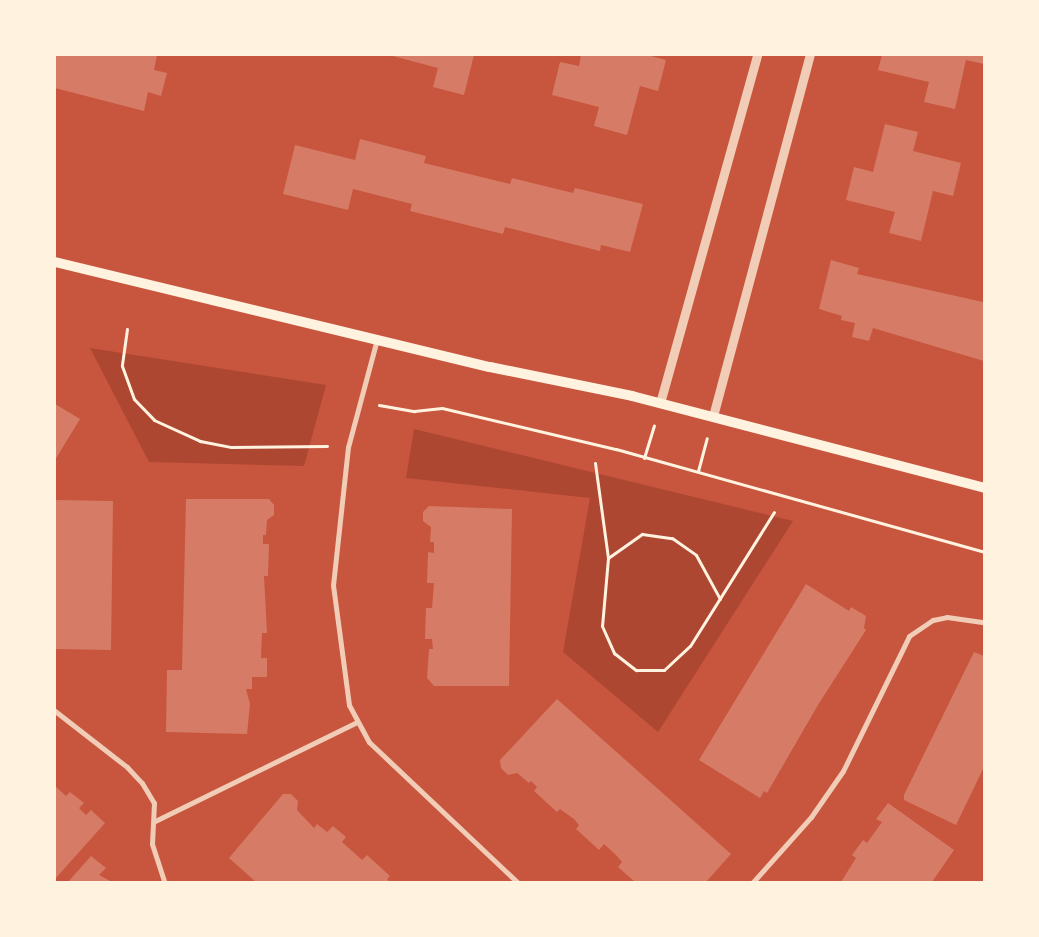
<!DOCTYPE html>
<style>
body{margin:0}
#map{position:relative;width:1039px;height:937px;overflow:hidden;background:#c8553d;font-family:"Varela Round",sans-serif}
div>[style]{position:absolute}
.green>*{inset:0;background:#ae4732}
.building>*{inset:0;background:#d67c66}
.path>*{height:3px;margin:-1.5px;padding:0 1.5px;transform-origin:1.5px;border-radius:1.5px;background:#fff3e0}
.minor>*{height:5px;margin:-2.5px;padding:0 2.5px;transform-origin:2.5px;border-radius:2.5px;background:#f1ccb7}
.tertiary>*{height:9px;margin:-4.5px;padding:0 4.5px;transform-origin:4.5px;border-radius:4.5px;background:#f1ccb7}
.secondary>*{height:10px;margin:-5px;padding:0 5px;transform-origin:5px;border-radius:5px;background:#fff3e0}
span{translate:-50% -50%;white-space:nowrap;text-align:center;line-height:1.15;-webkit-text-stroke:4px #fff3e0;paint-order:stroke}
.frame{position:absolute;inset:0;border:56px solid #fff3e0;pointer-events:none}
</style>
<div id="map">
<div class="green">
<div style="clip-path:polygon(90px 348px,326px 385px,304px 466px,149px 462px)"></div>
<div style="clip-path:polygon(414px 429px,793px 521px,658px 732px,563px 652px,590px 498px,406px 478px)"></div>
</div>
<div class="building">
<div style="clip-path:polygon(55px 55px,157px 55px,154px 70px,167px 73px,161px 96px,148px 92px,144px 111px,55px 88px)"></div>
<div style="clip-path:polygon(389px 55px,474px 55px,464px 95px,433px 87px,438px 68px)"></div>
<div style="clip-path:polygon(581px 55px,647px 55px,666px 60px,658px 91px,640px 86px,627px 135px,594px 126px,599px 107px,552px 95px,560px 62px,579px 66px)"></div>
<div style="clip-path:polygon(882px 55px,984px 55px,984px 64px,966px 60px,955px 109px,924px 102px,929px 82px,878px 70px)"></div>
<div style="clip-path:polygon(885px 124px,918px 132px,913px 151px,961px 163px,953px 196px,933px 191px,921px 241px,889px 233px,895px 212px,846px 200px,854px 167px,873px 172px)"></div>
<div style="clip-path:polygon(360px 139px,426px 156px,424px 163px,510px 184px,512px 178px,573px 193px,575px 188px,643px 204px,630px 252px,601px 245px,600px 251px,505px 227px,503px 234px,410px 211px,412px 204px,353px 189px,348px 210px,283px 194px,295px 145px,355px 160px)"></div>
<div style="clip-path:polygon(831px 260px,859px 268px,857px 274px,983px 302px,984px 361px,873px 328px,869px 341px,852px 337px,855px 323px,841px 320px,842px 316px,819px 309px)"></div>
<div style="clip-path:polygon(55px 404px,80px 419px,55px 460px)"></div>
<div style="clip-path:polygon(186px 499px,269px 499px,274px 505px,274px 515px,267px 520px,266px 535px,263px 535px,263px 544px,269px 544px,268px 576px,264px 576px,267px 633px,262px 633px,261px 658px,267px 658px,267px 677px,252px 677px,252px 689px,246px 689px,250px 704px,247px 734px,166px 732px,167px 670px,182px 670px)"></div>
<div style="clip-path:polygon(55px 500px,113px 501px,111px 650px,55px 649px)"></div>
<div style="clip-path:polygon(429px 506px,512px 509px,509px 686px,434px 686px,427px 678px,429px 649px,433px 649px,432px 639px,425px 639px,426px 608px,432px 608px,434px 583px,427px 583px,428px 552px,434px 553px,434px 542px,430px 542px,431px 527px,423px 521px,423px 512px)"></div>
<div style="clip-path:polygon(806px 584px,849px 611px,851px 607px,866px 616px,864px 628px,866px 630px,818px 705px,767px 793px,764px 791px,760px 798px,699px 760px)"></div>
<div style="clip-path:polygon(974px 652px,984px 656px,984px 767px,956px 825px,904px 800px,904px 795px)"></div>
<div style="clip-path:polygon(557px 699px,731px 854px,706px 882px,635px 882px,618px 867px,622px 862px,616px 855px,604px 844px,599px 850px,576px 829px,579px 825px,574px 819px,560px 809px,557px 812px,534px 791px,537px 787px,531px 781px,529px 783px,517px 773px,508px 775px,501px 768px,500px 760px)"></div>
<div style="clip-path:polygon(55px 786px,66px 796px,70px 792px,84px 803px,79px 808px,86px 815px,91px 810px,105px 823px,55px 879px)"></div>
<div style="clip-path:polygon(283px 794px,291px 794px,298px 801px,297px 810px,314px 828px,317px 824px,327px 832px,333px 826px,346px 837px,342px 842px,362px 860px,367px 855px,390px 876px,387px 879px,390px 882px,256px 882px,229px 858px)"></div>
<div style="clip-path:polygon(888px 803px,954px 850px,932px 882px,841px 882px,856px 858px,852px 855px,863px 840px,867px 843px,882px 822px,876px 819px)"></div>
<div style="clip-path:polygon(91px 856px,106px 868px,99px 875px,112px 882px,68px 882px)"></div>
</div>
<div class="path">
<div style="left:127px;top:329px;width:37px;rotate:98deg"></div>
<div style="left:122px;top:366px;width:35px;rotate:70deg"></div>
<div style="left:134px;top:399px;width:29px;rotate:46deg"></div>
<div style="left:154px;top:420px;width:51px;rotate:24.5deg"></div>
<div style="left:200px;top:441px;width:32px;rotate:11deg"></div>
<div style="left:231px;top:447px;width:96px;rotate:-0.6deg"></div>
<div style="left:379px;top:405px;width:36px;rotate:10deg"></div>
<div style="left:414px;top:411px;width:28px;rotate:-6deg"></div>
<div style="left:442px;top:408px;width:179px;rotate:13.3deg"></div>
<div style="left:616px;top:449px;width:382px;rotate:15.6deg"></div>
<div style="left:644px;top:458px;width:34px;rotate:-73deg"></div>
<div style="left:595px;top:463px;width:96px;rotate:82.2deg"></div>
<div style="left:608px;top:558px;width:68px;rotate:95deg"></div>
<div style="left:602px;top:626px;width:30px;rotate:66deg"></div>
<div style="left:614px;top:653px;width:28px;rotate:38deg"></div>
<div style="left:636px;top:670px;width:28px"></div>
<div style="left:664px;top:670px;width:35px;rotate:-43deg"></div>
<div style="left:690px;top:646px;width:158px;rotate:-57.9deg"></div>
<div style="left:698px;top:471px;width:34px;rotate:-75deg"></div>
<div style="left:608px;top:558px;width:42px;rotate:-35.2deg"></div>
<div style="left:642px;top:534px;width:30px;rotate:8deg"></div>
<div style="left:672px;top:538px;width:29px;rotate:35deg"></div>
<div style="left:696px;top:555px;width:50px;rotate:61.4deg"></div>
</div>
<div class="minor">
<div style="left:377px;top:339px;width:112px;rotate:105deg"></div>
<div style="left:348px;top:447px;width:139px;rotate:96.2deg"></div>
<div style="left:333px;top:585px;width:121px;rotate:82.4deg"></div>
<div style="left:349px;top:705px;width:42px;rotate:61.6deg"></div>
<div style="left:369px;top:742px;width:204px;rotate:43.4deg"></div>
<div style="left:55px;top:711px;width:91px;rotate:37.9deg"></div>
<div style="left:127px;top:767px;width:22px;rotate:47deg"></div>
<div style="left:142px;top:783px;width:23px;rotate:59deg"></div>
<div style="left:154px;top:803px;width:41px;rotate:92.8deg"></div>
<div style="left:152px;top:844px;width:40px;rotate:72deg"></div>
<div style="left:155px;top:821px;width:225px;rotate:-26.1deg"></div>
<div style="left:753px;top:882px;width:87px;rotate:-48.3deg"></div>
<div style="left:811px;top:817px;width:56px;rotate:-55.2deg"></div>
<div style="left:843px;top:771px;width:150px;rotate:-63.9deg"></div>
<div style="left:909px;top:636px;width:29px;rotate:-34deg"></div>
<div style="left:933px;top:620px;width:14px;rotate:-12deg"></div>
<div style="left:947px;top:617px;width:37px;rotate:8deg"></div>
</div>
<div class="tertiary">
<div style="left:660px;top:403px;width:361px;rotate:-74.4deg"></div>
<div style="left:713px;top:416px;width:374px;rotate:-75deg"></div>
</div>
<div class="secondary">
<div style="left:55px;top:262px;width:447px;rotate:13.6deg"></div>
<div style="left:490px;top:367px;width:145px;rotate:11.5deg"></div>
<div style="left:632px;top:396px;width:364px;rotate:14.6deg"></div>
</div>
<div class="frame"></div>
</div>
